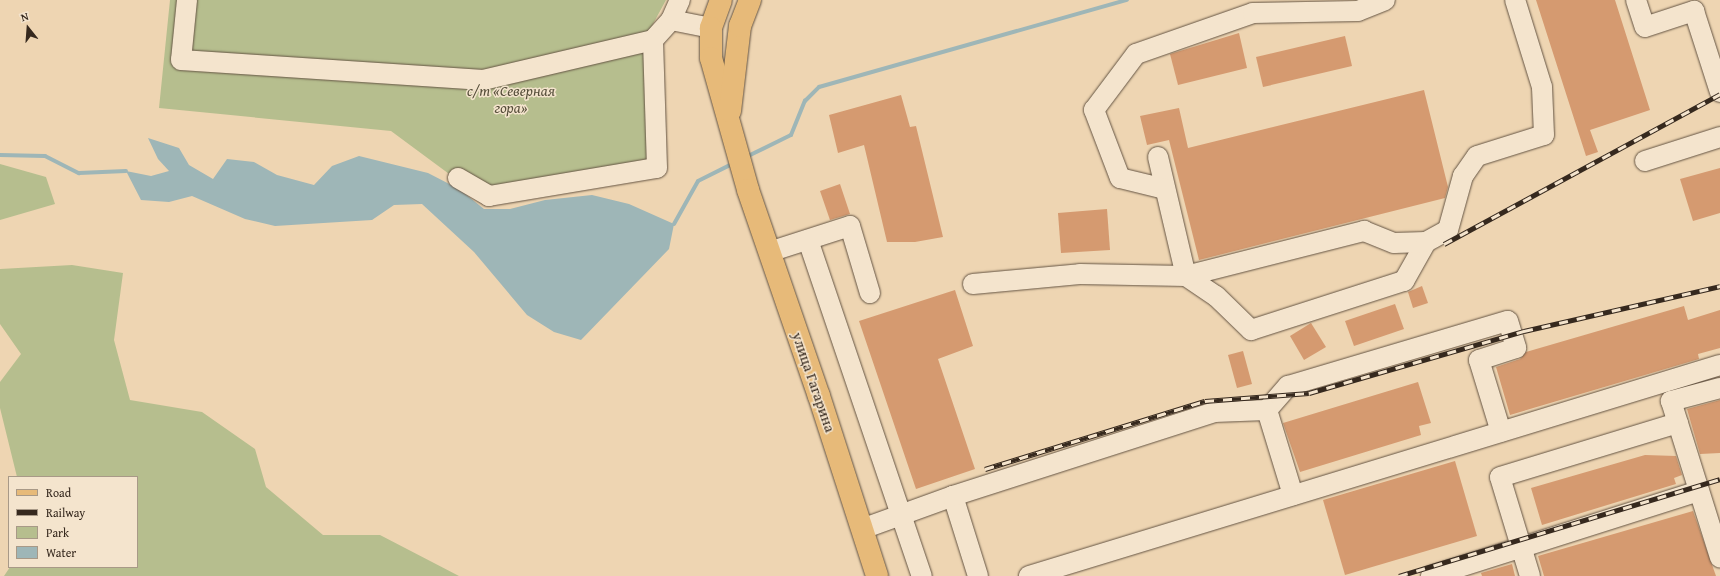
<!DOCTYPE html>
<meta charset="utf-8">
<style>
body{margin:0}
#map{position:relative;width:1720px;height:576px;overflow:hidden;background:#eed5b2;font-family:"Gentium Book Plus",serif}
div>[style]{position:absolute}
.green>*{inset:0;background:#b6be8e}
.water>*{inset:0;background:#9eb6b7}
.stream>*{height:4px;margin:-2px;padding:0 2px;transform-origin:2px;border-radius:2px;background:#9eb6b7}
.building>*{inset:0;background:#d59a70}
.roads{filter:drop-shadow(0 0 1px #645443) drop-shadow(0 0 1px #645443)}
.minor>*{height:20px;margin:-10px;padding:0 10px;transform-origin:10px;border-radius:10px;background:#f4e4cd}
.major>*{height:22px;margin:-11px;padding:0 11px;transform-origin:11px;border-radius:11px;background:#e7ba79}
.rail>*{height:4.5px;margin-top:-2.25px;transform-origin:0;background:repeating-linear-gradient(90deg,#f4e4cd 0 9px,#36291e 0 18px);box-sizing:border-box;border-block:1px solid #36291e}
span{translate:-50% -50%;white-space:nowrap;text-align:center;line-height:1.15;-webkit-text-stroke:3px #f4e4cd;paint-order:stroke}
.park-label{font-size:15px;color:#564e3a;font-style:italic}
.street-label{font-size:15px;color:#36291e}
.legend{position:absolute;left:8px;top:476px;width:130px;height:92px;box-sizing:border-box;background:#f4e4cd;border:1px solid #a89987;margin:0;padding:5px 7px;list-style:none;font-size:12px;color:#36291e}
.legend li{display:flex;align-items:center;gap:8px;height:20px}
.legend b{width:20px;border:1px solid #a89987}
.north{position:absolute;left:8px;top:8px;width:40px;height:40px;-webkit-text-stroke:3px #f4e4cd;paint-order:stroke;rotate:343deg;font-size:11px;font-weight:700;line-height:16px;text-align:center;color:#36291e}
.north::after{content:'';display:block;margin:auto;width:14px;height:18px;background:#36291e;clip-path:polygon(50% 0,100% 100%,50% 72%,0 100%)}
</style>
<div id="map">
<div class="green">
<div style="clip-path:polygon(170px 0,666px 0,647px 35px,654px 176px,487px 202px,391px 131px,159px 108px)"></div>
<div style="clip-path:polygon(0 164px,46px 177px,55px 204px,0 220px)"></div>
<div style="clip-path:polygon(72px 265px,123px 273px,114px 340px,130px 400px,202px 412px,255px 449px,266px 487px,323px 535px,380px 535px,459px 576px,4px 576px,10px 567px,137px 567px,137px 477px,17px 477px,0 408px,0 382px,21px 354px,0 324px,0 269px)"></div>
</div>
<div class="water">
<div style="clip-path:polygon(148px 138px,179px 148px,189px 165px,213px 179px,227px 159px,254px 162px,277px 175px,314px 185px,332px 166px,359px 156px,428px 173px,459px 189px,484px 209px,510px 209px,545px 200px,592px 195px,629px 204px,674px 224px,669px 249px,581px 340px,554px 332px,527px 315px,474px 252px,422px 204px,394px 205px,372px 220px,275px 226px,245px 219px,192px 196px,169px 202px,141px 200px,126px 171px,151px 176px,169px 171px,158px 159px)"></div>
</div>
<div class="stream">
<div style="left:0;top:155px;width:45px;rotate:1.3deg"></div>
<div style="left:45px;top:156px;width:38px;rotate:27deg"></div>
<div style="left:79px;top:173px;width:47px;rotate:-2.4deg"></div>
<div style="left:746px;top:157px;width:50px;rotate:-26.1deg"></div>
<div style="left:791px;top:135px;width:37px;rotate:-68deg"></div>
<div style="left:805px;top:101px;width:20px;rotate:-45deg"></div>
<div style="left:819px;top:87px;width:320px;rotate:-15.8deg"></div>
<div style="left:674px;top:224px;width:49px;rotate:-60.8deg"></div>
<div style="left:698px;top:181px;width:40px;rotate:-26.6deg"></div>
</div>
<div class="building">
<div style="clip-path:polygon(1536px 0,1615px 0,1650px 110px,1590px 130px,1598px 152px,1586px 156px)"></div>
<div style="clip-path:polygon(1239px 33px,1247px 68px,1178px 85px,1170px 54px)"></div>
<div style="clip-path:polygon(1345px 36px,1352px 66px,1263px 87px,1256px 57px)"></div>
<div style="clip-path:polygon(1424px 90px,1448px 187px,1445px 198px,1199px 260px,1169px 140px,1147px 145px,1140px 116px,1179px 108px,1188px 148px)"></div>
<div style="clip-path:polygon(901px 95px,910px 127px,916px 126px,943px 237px,915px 242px,887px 242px,864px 145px,838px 153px,829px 115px)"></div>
<div style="clip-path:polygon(1720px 168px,1720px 213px,1693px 221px,1680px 179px)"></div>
<div style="clip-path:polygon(840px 184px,850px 214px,830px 220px,820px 191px)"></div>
<div style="clip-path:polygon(1107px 209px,1110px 250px,1061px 253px,1058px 213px)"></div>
<div style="clip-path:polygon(1422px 286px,1428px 303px,1413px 308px,1408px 292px)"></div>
<div style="clip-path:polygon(955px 290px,973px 346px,938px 359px,975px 469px,916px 489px,859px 321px)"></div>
<div style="clip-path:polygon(1395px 304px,1404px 329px,1354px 346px,1345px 321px)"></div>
<div style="clip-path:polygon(1684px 306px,1688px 320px,1720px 310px,1720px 348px,1698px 354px,1699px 359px,1510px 415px,1496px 367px,1520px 359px,1526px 352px)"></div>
<div style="clip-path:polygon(1311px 323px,1326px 347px,1304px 360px,1290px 336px)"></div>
<div style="clip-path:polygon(1243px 351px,1252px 384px,1237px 388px,1228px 355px)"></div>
<div style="clip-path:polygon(1418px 382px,1431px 423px,1419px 426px,1421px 435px,1300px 472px,1283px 423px)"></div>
<div style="clip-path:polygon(1720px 400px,1720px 453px,1700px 454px,1687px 409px)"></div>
<div style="clip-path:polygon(1645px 455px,1676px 456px,1682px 475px,1674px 478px,1676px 484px,1542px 525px,1531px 488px)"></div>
<div style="clip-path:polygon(1455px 461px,1477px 536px,1345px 575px,1323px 500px)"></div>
<div style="clip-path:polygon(1693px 511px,1716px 576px,1544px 576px,1538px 556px)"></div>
<div style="clip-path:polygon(1512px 564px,1515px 576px,1482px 576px,1481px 573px)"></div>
</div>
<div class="roads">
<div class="minor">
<div style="left:187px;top:0;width:60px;rotate:95.7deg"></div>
<div style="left:181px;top:60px;width:303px;rotate:3.8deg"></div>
<div style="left:483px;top:80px;width:175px;rotate:-13.2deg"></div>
<div style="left:653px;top:40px;width:27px;rotate:-48deg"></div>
<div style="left:671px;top:20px;width:22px;rotate:-66deg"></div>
<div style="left:1636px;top:0;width:28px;rotate:72deg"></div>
<div style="left:1645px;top:27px;width:52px;rotate:-18.1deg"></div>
<div style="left:1694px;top:11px;width:85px;rotate:72.2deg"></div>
<div style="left:671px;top:20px;width:41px;rotate:11.3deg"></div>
<div style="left:1158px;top:157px;width:122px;rotate:76.8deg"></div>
<div style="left:1186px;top:276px;width:36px;rotate:34deg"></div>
<div style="left:1216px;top:296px;width:49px;rotate:44.2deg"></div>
<div style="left:1251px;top:330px;width:161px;rotate:-17.8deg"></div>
<div style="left:1404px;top:281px;width:45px;rotate:-60.6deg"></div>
<div style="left:1645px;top:161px;width:79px;rotate:-17.7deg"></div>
<div style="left:458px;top:178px;width:36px;rotate:30deg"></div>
<div style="left:489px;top:196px;width:170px;rotate:-9.5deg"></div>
<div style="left:657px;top:168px;width:128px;rotate:-91.8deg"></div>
<div style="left:1165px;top:189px;width:46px;rotate:-166.3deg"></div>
<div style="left:1120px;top:178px;width:73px;rotate:-110.9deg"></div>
<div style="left:1094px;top:110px;width:70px;rotate:-53.1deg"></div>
<div style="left:1136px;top:54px;width:124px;rotate:-19.3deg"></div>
<div style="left:1253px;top:13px;width:105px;rotate:-1.1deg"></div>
<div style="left:1358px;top:11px;width:29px;rotate:-22deg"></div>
<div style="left:808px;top:240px;width:355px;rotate:71.3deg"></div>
<div style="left:769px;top:252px;width:85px;rotate:-17.8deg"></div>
<div style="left:850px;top:226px;width:70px;rotate:73.4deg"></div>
<div style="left:973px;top:284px;width:107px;rotate:-5.3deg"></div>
<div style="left:1080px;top:274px;width:106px;rotate:1.1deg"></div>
<div style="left:1186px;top:276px;width:184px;rotate:-14.2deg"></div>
<div style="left:1364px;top:231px;width:32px;rotate:22deg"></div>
<div style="left:1394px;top:243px;width:32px;rotate:-2deg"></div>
<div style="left:1426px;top:242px;width:25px;rotate:-29deg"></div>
<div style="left:1448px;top:230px;width:56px;rotate:-74.5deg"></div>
<div style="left:1463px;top:176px;width:24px;rotate:-55deg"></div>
<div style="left:1477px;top:156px;width:70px;rotate:-17.4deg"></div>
<div style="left:1544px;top:135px;width:48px;rotate:-92.4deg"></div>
<div style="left:1542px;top:87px;width:91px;rotate:-107.2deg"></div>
<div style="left:1720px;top:388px;width:51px;rotate:165.1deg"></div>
<div style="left:1671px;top:401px;width:164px;rotate:72.6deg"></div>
<div style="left:1267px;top:410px;width:32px;rotate:-49deg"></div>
<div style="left:1288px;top:386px;width:229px;rotate:-16.5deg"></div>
<div style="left:1508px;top:321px;width:28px;rotate:73deg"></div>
<div style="left:1516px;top:348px;width:39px;rotate:162deg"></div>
<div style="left:1479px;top:360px;width:75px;rotate:73deg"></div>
<div style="left:862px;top:529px;width:97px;rotate:-19.9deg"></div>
<div style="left:978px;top:576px;width:84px;rotate:-107.4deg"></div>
<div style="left:953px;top:496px;width:274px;rotate:-17.8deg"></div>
<div style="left:1214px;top:412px;width:53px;rotate:-2.2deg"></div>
<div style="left:1267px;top:410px;width:89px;rotate:73deg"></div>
<div style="left:1029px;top:576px;width:722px;rotate:-16.98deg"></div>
<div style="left:1431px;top:576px;width:281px;rotate:-17.6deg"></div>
<div style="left:1530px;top:576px;width:103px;rotate:-106.9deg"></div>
<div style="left:1500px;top:477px;width:186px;rotate:-16.9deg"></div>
</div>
<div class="major">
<div style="left:721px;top:0;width:30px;rotate:110deg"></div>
<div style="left:711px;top:28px;width:30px;rotate:90deg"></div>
<div style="left:711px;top:58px;width:137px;rotate:74.3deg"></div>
<div style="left:748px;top:190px;width:218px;rotate:71deg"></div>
<div style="left:819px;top:396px;width:189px;rotate:72.1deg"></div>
<div style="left:730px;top:111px;width:86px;rotate:-83.3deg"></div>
<div style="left:740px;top:26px;width:28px;rotate:-69deg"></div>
</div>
</div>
<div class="rail">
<div style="left:1444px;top:244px;width:314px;rotate:-28.5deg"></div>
<div style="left:985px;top:469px;width:230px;rotate:-17.2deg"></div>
<div style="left:1205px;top:401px;width:104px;rotate:-4.4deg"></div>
<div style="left:1309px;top:393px;width:224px;rotate:-16.1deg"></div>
<div style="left:1524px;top:331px;width:201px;rotate:-12.9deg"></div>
<div style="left:1399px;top:576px;width:335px;rotate:-16.8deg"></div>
</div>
<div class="park-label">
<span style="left:511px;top:99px">с/т «Северная<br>гора»</span>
</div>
<div class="street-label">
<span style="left:814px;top:382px;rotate:71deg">улица Гагарина</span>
</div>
<ul class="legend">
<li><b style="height:5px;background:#e7ba79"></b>Road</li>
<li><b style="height:5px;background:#36291e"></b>Railway</li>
<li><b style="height:11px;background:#b6be8e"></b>Park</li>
<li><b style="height:11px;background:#9eb6b7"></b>Water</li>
</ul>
<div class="north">N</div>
</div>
